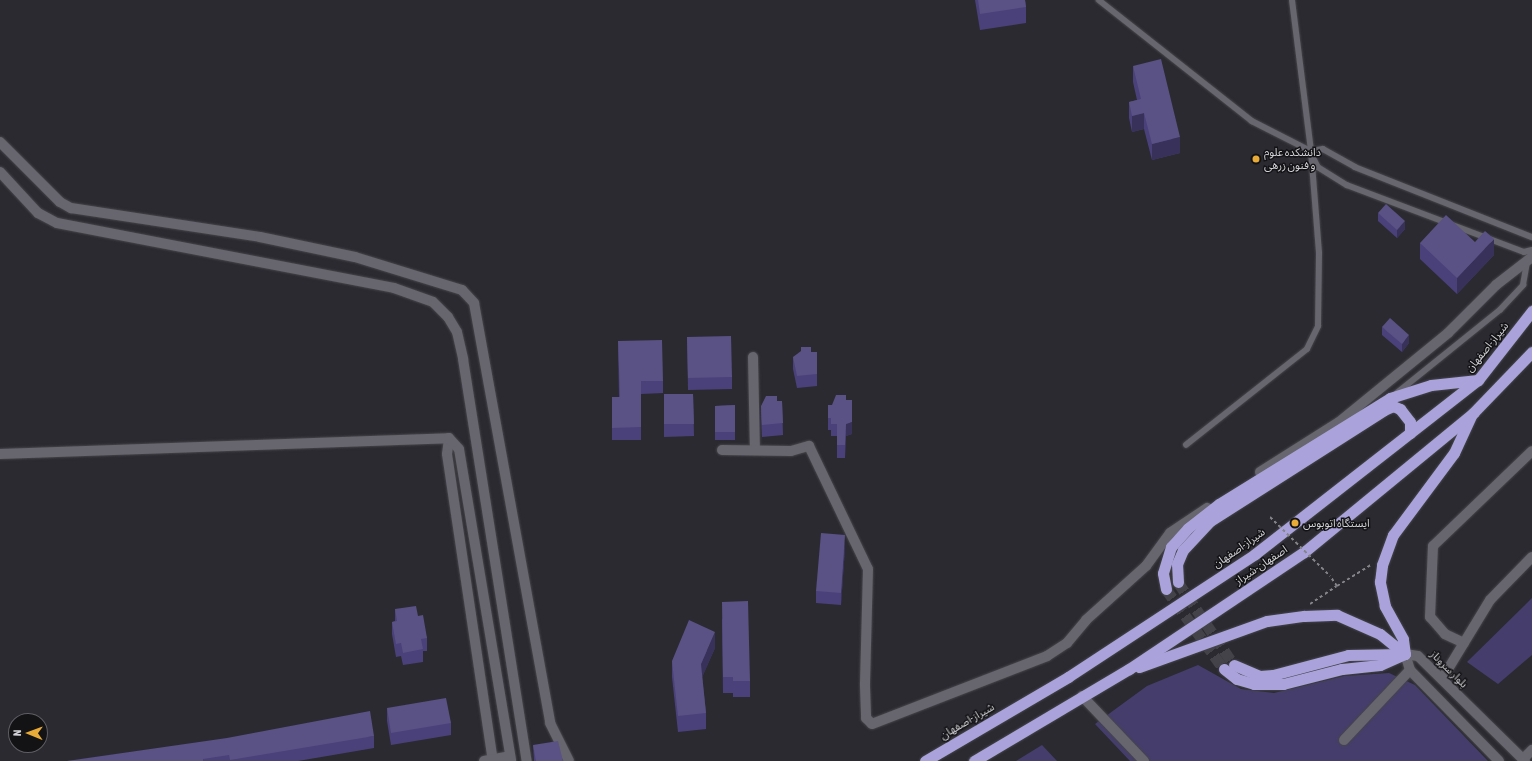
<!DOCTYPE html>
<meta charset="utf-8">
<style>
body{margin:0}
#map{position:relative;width:1532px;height:761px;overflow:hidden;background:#2b2a31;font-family:"Asap Condensed","Noto Sans Arabic",sans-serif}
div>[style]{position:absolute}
.green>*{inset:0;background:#453e6c}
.trunk-tunnel>*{height:11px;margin-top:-5.5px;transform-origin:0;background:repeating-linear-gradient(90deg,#44434a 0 11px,transparent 0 16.5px)}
.path>*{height:2px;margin-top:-1px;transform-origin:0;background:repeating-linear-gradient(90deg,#848489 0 3px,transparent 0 6px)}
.roads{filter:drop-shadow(0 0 1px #45454a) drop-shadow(0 0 1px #45454a)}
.service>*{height:5.5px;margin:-2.75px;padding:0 2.75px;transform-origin:2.75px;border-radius:2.75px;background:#67666e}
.minor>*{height:10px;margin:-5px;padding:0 5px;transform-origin:5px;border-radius:5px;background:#67666e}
.tertiary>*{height:10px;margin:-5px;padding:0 5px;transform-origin:5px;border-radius:5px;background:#67666e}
.trunk>*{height:11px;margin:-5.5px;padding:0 5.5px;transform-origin:5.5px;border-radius:5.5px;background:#aaa3db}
.path-bridge>*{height:2px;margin-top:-1px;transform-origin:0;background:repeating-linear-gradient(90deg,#848489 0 3px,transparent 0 6px)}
.wall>*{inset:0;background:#4b417a}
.shaded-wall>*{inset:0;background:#383159}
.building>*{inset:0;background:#5a5184}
.dots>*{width:11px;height:11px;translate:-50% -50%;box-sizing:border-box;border:2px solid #131316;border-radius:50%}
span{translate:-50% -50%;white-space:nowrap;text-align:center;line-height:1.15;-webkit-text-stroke:3px #131316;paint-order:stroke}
.poi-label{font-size:11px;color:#d2d2d6}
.left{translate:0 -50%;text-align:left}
.street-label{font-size:11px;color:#d2d2d6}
.north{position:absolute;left:8px;top:713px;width:40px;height:40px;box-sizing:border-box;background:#131316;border:1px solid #5f5f63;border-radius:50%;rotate:271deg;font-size:11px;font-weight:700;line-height:16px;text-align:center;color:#d2d2d6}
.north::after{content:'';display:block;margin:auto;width:14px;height:18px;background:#e8ab37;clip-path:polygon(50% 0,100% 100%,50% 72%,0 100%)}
</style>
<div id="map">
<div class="green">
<div style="clip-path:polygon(1532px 598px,1532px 655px,1498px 684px,1467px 662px)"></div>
<div style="clip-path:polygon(1198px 665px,1241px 689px,1274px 693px,1344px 676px,1389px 673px,1415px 685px,1488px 761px,1130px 761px,1095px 724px,1147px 686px)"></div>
<div style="clip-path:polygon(1042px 745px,1057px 761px,1016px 761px)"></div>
</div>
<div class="trunk-tunnel">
<div style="left:1178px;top:582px;width:100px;rotate:56deg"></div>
<div style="left:1166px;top:589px;width:99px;rotate:54.1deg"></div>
</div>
<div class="path">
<div style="left:1337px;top:586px;width:40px;rotate:-32deg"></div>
<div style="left:1310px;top:604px;width:32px;rotate:-34deg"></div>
<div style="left:1337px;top:586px;width:12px;rotate:-125deg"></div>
</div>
<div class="roads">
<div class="service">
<div style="left:1099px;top:0;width:195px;rotate:38.3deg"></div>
<div style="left:1252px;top:121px;width:66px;rotate:27deg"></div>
<div style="left:1311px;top:151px;width:12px;rotate:-9deg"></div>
<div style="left:1323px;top:149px;width:37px;rotate:29deg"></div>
<div style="left:1355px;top:167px;width:190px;rotate:21.6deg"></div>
<div style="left:1312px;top:155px;width:13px;rotate:63deg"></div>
<div style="left:1318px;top:167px;width:34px;rotate:32deg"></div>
<div style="left:1347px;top:185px;width:189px;rotate:20.7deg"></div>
<div style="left:1524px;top:252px;width:8px;rotate:-14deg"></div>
<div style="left:1397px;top:393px;width:132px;rotate:-38.9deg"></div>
<div style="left:1500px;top:310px;width:34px;rotate:-47deg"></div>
<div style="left:1523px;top:285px;width:23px;rotate:-80deg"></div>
<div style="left:1186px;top:445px;width:154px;rotate:-38.4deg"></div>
<div style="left:1307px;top:349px;width:25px;rotate:-64deg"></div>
<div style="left:1318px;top:326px;width:73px;rotate:-89.2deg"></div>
<div style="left:1319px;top:253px;width:102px;rotate:-94.5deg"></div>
<div style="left:1311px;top:151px;width:152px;rotate:-97.2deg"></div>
</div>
<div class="minor">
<div style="left:0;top:142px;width:85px;rotate:45deg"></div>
<div style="left:60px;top:202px;width:13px;rotate:29deg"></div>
<div style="left:71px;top:208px;width:191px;rotate:8.7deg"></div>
<div style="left:260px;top:237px;width:97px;rotate:11.9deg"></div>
<div style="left:355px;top:257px;width:112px;rotate:17.1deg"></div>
<div style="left:462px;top:290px;width:18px;rotate:47deg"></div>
<div style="left:474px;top:303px;width:427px;rotate:79.7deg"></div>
<div style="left:550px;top:723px;width:42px;rotate:63.4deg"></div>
<div style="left:0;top:172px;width:56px;rotate:47.2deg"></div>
<div style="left:38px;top:213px;width:21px;rotate:28deg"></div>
<div style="left:57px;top:223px;width:343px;rotate:10.9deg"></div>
<div style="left:394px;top:288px;width:41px;rotate:19.7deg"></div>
<div style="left:433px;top:302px;width:21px;rotate:45deg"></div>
<div style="left:448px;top:317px;width:17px;rotate:59deg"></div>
<div style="left:457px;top:332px;width:28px;rotate:77deg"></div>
<div style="left:463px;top:359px;width:407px;rotate:81deg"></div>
<div style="left:753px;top:357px;width:93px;rotate:88.8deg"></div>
<div style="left:449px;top:438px;width:16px;rotate:97deg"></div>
<div style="left:447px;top:454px;width:310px;rotate:81.5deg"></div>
<div style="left:722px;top:450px;width:69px;rotate:0.8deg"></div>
<div style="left:791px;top:451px;width:19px;rotate:-16deg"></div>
<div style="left:809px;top:446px;width:136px;rotate:64.4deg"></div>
<div style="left:868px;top:569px;width:117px;rotate:91.5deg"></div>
<div style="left:865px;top:686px;width:32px;rotate:88deg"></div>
<div style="left:866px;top:718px;width:8px;rotate:45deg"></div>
<div style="left:872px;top:724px;width:188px;rotate:-21.2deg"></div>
<div style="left:1047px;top:656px;width:24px;rotate:-33deg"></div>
<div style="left:1067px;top:643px;width:30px;rotate:-50deg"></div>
<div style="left:1086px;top:620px;width:81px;rotate:-42deg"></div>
<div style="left:1146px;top:566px;width:41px;rotate:-54deg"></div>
<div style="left:1170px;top:533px;width:45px;rotate:-34deg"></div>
<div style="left:0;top:454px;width:449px;rotate:-2deg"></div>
<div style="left:449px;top:438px;width:15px;rotate:48deg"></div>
<div style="left:459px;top:449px;width:316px;rotate:80.5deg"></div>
<div style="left:1260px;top:472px;width:93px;rotate:-32.3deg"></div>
<div style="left:1339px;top:422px;width:141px;rotate:-39.2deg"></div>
<div style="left:1448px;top:333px;width:68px;rotate:-45deg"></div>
<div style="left:1496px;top:285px;width:46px;rotate:-37.9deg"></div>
<div style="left:1464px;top:643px;width:21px;rotate:-155deg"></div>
<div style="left:1445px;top:634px;width:23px;rotate:-131deg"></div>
<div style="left:1430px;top:617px;width:71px;rotate:-87.6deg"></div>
<div style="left:1433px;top:546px;width:137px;rotate:-43.8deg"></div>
<div style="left:1442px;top:679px;width:92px;rotate:-58.7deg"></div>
<div style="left:1490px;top:600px;width:60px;rotate:-45.7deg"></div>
<div style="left:1082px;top:696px;width:90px;rotate:46.4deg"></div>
<div style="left:1344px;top:740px;width:96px;rotate:-46.7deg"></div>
<div style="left:1523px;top:759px;width:13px;rotate:-45deg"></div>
<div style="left:484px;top:761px;width:26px;rotate:-11deg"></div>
</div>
<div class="tertiary">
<div style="left:1499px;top:761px;width:127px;rotate:-134.4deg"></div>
<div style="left:1410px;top:670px;width:17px;rotate:-107deg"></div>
<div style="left:1405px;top:654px;width:13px;rotate:9deg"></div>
<div style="left:1418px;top:656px;width:150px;rotate:44.5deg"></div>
</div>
<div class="trunk">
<div style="left:1178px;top:582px;width:18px;rotate:-93deg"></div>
<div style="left:1177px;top:564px;width:15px;rotate:-67deg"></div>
<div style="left:1183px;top:550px;width:40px;rotate:-47deg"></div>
<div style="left:1210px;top:521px;width:206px;rotate:-32.5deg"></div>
<div style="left:1384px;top:410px;width:10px;rotate:-24deg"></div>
<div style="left:1393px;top:406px;width:8px;rotate:23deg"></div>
<div style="left:1400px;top:409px;width:16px;rotate:52deg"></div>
<div style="left:1410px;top:422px;width:11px;rotate:90deg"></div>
<div style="left:1166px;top:589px;width:16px;rotate:-101deg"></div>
<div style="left:1163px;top:573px;width:27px;rotate:-73deg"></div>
<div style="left:1171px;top:547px;width:25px;rotate:-48deg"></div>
<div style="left:1188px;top:528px;width:39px;rotate:-38deg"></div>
<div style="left:1219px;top:504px;width:201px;rotate:-31.8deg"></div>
<div style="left:1390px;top:398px;width:43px;rotate:-17.6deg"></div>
<div style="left:1431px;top:385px;width:47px;rotate:-6.1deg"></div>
<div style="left:1405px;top:654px;width:15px;rotate:-98deg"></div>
<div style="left:1403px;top:639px;width:38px;rotate:-119deg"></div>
<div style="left:1385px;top:606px;width:25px;rotate:-102deg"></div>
<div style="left:1380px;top:582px;width:17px;rotate:-83deg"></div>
<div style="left:1382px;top:565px;width:32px;rotate:-70deg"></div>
<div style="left:1393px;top:535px;width:102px;rotate:-53.4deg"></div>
<div style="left:1454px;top:453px;width:41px;rotate:-65.3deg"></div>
<div style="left:1234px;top:665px;width:28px;rotate:23deg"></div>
<div style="left:1260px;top:676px;width:13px;rotate:-4deg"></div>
<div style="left:1273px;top:675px;width:78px;rotate:-14.9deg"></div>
<div style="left:1348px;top:655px;width:54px;rotate:-1.1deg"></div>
<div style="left:1139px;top:667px;width:136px;rotate:-19.8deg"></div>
<div style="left:1267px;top:621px;width:37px;rotate:-8deg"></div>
<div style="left:1304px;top:616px;width:33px;rotate:-2deg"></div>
<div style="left:1337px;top:615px;width:47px;rotate:23.8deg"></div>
<div style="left:1380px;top:634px;width:32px;rotate:39deg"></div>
<div style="left:1224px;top:669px;width:16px;rotate:38deg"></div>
<div style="left:1237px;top:679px;width:18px;rotate:16deg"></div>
<div style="left:1254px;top:684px;width:29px"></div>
<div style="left:1283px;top:684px;width:61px;rotate:-14.3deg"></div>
<div style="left:1342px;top:669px;width:38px;rotate:-6deg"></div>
<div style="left:1380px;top:665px;width:27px;rotate:-24deg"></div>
<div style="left:925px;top:761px;width:166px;rotate:-30.4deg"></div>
<div style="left:1068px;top:677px;width:224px;rotate:-33.3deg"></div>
<div style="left:1255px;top:554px;width:283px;rotate:-38deg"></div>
<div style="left:1478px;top:380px;width:88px;rotate:-52deg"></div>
<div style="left:974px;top:761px;width:180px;rotate:-30.7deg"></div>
<div style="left:1129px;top:669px;width:211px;rotate:-33.8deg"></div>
<div style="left:1304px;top:552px;width:219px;rotate:-39.4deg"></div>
<div style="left:1473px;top:413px;width:85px;rotate:-46deg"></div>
</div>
</div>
<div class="path-bridge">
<div style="left:1270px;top:517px;width:84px;rotate:44.5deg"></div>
</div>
<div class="wall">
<div style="clip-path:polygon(975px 0,1025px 0,1026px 7px,1026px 23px,980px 30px)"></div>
<div style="clip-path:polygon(1133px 66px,1180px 153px,1152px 160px,1144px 129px,1132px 132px,1129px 118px,1129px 102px,1137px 100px,1133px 82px)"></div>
<div style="clip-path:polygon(1378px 213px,1405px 229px,1397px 238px,1378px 221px)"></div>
<div style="clip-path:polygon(1475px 242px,1494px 255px,1457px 294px,1420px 259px,1420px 243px)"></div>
<div style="clip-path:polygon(1382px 327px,1409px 343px,1402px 352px,1382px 335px)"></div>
<div style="clip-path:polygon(687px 337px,732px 377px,732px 389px,688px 390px)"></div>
<div style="clip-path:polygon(618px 341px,663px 381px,663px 393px,641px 394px,641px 440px,612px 440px,612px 397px,619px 397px)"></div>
<div style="clip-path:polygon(811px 352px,817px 352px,817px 386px,797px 388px,793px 369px,793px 357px)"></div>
<div style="clip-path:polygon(664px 394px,693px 394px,694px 436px,664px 437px)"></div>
<div style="clip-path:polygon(846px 400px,852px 434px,846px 436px,845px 458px,837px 458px,837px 436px,831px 436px,831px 430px,828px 430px,828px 405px,832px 405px)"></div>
<div style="clip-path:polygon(777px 401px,782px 401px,783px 435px,762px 437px,761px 418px,761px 406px)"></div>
<div style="clip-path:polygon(735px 405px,735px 440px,715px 440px,715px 406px)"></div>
<div style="clip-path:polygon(845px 547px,841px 605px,816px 603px,816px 591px)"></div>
<div style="clip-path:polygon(395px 609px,418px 616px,427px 638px,427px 651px,423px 651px,423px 662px,403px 665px,401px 656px,396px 657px,392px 634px,392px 622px,395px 621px)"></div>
<div style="clip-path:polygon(722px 618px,750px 681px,750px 697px,733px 697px,733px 693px,723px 693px)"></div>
<div style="clip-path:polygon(715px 648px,702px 677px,706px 713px,706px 729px,678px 732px,672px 677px,672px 661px)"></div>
<div style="clip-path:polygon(387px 708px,451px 723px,451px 735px,391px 745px,387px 721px)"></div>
<div style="clip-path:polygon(374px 736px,374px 748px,298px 761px,67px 761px)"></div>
<div style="clip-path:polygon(533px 745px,563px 761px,534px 761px)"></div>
</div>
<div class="shaded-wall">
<div style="clip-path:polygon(1144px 113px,1144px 129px,1132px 132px,1132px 116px)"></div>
<div style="clip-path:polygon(1180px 137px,1180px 153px,1152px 160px,1152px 144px)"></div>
<div style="clip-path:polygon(1405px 221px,1405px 229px,1397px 238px,1397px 230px)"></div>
<div style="clip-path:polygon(1494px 239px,1494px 255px,1457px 294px,1457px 278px)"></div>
<div style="clip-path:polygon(1409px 335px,1409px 343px,1402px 352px,1402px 344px)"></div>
<div style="clip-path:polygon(852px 422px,852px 434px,846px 436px,845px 458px,846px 424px)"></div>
<div style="clip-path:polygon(845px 535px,845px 547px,841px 605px,841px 593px)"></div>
<div style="clip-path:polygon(715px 632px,715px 648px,701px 680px,701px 664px)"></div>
</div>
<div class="building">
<div style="clip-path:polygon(978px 0,1025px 0,1026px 7px,980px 14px)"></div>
<div style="clip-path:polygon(1161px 59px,1180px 137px,1152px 144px,1144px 113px,1132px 116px,1129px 102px,1141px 99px,1133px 66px)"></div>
<div style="clip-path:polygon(1386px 204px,1405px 221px,1397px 230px,1378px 213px)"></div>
<div style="clip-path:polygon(1446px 215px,1475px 242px,1485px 231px,1494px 239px,1457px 278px,1420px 243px)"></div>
<div style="clip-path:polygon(1390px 318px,1409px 335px,1402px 344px,1382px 327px)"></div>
<div style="clip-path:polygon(731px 336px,732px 377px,688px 378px,687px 337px)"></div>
<div style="clip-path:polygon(662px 340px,663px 381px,641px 381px,641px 427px,612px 428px,612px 397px,620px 397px,618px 341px)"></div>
<div style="clip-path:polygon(801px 347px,811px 347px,811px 352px,817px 352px,817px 374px,797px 376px,793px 357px,801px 351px)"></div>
<div style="clip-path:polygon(664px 394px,693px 394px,694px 424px,664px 424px)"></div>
<div style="clip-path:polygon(836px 395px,846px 395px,846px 400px,852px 400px,852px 422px,846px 424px,845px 445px,837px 445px,837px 424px,831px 424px,831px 418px,828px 418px,828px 405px,832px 405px)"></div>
<div style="clip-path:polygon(766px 396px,777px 396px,777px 401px,782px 401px,783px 423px,762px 425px,761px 406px)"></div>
<div style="clip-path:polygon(735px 405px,735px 432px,715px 432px,715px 406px)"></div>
<div style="clip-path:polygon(821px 533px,845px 535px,841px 593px,816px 591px)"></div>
<div style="clip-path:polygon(748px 601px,750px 681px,733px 681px,733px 677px,723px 677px,722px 602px)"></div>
<div style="clip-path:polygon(416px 606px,418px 616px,423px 615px,427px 638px,421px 639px,423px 649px,403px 653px,401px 643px,396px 644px,392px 622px,397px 621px,395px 609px)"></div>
<div style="clip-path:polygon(689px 620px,715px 632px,701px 664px,706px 713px,678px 716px,672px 661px)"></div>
<div style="clip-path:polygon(446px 698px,451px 723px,391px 733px,387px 708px)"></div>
<div style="clip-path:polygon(370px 711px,374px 736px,230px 760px,229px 755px,203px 759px,203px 761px,67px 761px,227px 738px)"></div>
<div style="clip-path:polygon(558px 741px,563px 761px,536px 761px,533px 745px)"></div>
</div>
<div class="dots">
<div style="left:1256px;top:159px;background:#e8ab37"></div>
<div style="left:1295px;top:523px;background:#e8ab37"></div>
</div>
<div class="poi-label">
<span class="left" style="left:1264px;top:159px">دانشکده علوم<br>و فنون زرهی</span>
<span class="left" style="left:1303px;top:523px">ایستگاه اتوبوس</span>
</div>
<div class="street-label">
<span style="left:1487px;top:347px;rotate:-51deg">شیراز-اصفهان</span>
<span style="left:1239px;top:548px;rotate:-35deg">شیراز-اصفهان</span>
<span style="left:1261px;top:565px;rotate:-34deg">اصفهان-شیراز</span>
<span style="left:1449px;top:669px;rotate:45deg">بلوار سروناز</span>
<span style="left:967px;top:721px;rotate:-30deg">شیراز-اصفهان</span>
</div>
<div class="north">N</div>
</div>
